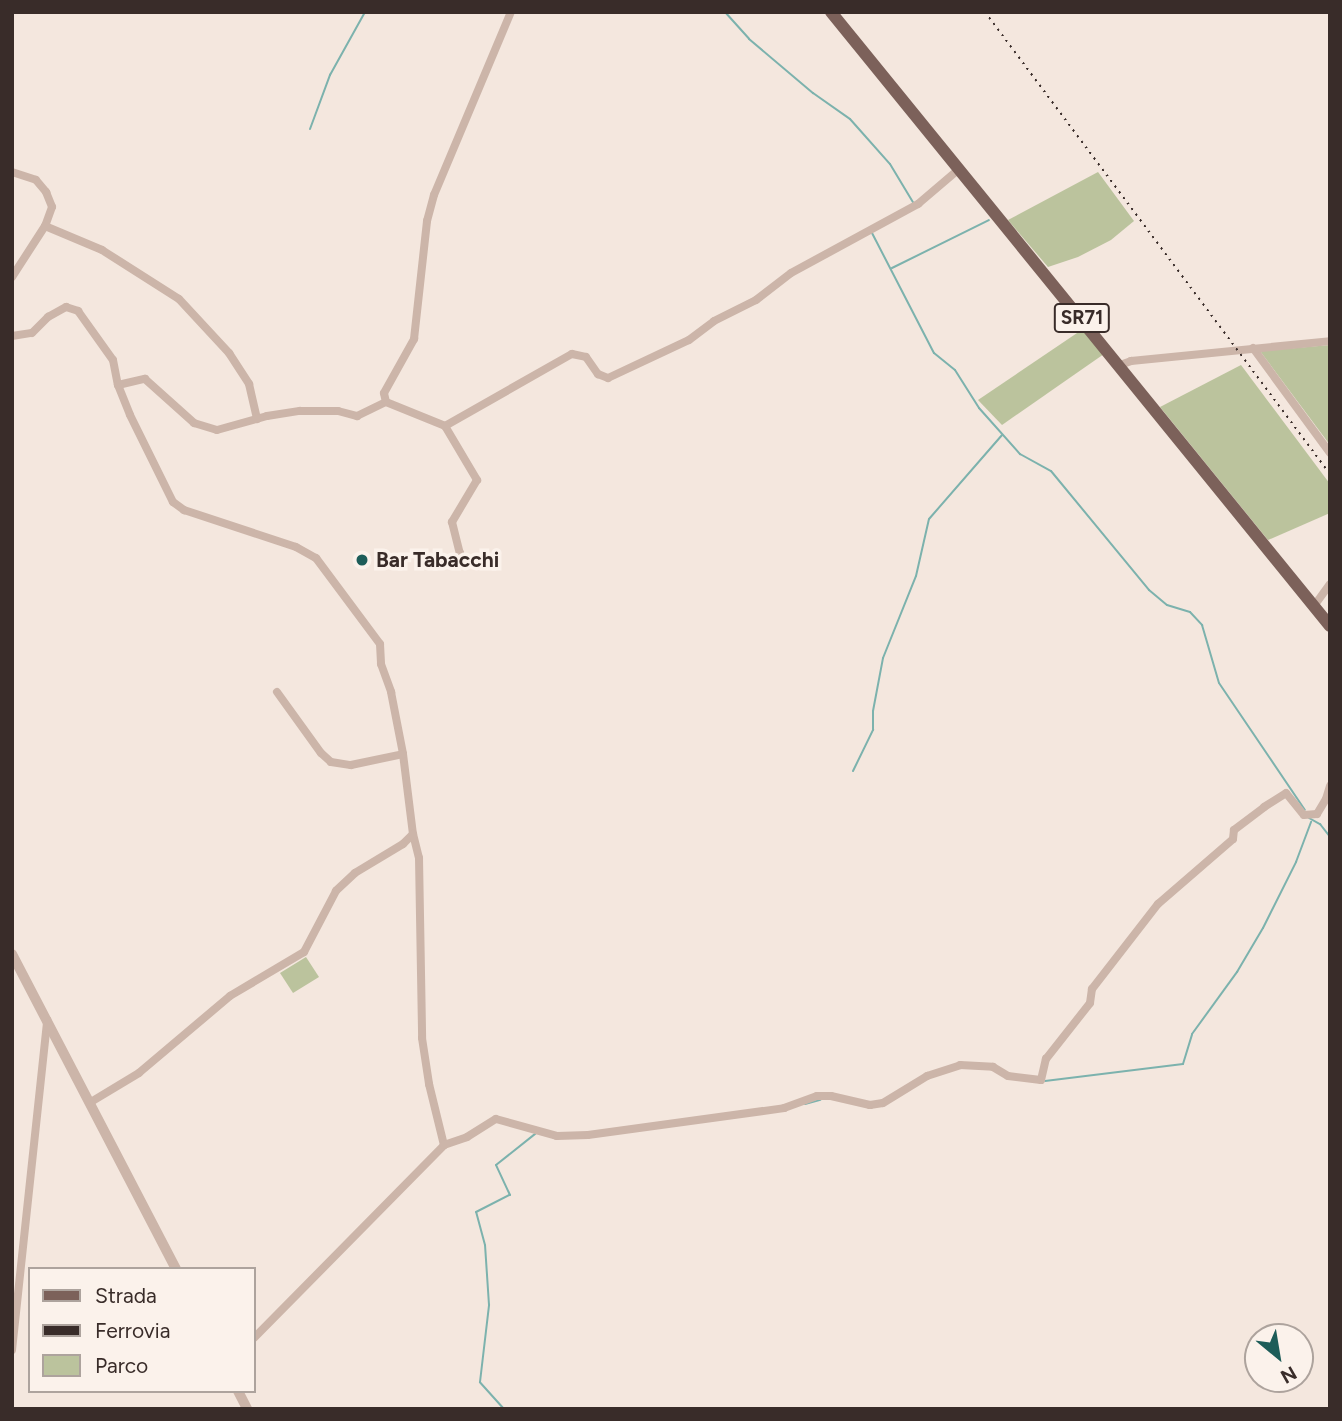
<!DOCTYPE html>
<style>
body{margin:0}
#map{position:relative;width:1342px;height:1421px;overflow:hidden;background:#f4e7de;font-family:Figtree,sans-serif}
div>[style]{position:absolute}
.green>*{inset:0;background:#bbc39d}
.stream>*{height:2px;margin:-1px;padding:0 1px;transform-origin:1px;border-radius:1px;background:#7cb2ad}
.minor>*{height:8px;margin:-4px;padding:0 4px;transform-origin:4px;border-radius:4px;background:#ccb5a9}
.tertiary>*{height:10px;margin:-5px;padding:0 5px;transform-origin:5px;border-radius:5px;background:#ccb5a9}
.primary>*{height:12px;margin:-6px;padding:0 6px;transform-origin:6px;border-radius:6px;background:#7c615a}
.rail>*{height:2px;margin-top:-1px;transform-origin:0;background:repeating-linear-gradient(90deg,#392c29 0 2px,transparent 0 7px)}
.dots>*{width:19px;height:19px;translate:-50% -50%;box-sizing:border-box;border:4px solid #fbf2eb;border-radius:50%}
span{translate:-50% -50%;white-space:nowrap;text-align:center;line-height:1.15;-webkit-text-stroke:7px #fbf2eb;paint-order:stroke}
.shield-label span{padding:2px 5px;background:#fbf2eb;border:2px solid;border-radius:5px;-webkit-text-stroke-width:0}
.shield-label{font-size:19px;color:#392c29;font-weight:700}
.poi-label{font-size:21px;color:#392c29;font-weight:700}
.left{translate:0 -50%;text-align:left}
.frame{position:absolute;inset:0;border:14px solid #392c29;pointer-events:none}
.legend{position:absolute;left:28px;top:1267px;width:228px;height:126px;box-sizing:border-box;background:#fbf2eb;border:2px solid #ada39d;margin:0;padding:9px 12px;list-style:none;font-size:21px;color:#392c29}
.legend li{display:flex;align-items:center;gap:14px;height:35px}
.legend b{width:35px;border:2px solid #ada39d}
.north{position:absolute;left:1244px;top:1323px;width:70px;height:70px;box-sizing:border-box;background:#fbf2eb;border:2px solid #ada39d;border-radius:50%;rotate:150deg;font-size:19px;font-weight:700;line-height:28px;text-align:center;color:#392c29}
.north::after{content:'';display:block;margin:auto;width:24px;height:32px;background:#1d5d59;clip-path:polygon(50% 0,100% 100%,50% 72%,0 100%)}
</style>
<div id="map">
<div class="green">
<div style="clip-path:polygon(1098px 172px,1134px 221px,1111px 240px,1078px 257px,1048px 267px,1008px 220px)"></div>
<div style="clip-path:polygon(1083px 329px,1104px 354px,1002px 425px,978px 400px)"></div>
<div style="clip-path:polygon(1330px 345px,1330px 445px,1260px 351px)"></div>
<div style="clip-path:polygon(1241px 365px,1330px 484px,1330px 513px,1268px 540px,1160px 407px)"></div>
<div style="clip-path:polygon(306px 957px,319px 977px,293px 993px,280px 973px)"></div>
</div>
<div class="stream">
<div style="left:725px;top:12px;width:36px;rotate:48deg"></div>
<div style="left:749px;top:39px;width:84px;rotate:40.2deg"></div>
<div style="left:813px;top:93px;width:45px;rotate:35.1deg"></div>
<div style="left:850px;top:119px;width:60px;rotate:48.4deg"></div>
<div style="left:890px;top:164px;width:47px;rotate:59deg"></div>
<div style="left:310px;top:129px;width:58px;rotate:-69.7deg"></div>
<div style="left:330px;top:75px;width:72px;rotate:-60.9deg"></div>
<div style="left:872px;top:233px;width:135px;rotate:62.7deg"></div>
<div style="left:934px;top:353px;width:27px;rotate:39deg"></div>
<div style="left:955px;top:370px;width:45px;rotate:57.7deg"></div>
<div style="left:979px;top:408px;width:62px;rotate:48.3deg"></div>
<div style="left:1020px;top:454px;width:35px;rotate:29deg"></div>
<div style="left:1051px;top:471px;width:154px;rotate:50.5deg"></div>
<div style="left:1149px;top:590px;width:23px;rotate:40deg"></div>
<div style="left:1167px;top:605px;width:24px;rotate:17deg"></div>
<div style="left:1190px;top:612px;width:18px;rotate:47deg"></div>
<div style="left:1202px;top:625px;width:60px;rotate:73.7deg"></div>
<div style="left:1219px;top:683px;width:153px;rotate:55.9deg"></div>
<div style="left:892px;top:268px;width:108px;rotate:-26.3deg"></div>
<div style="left:853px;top:771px;width:46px;rotate:-64deg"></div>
<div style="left:873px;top:730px;width:19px;rotate:-90deg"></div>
<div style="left:873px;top:711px;width:54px;rotate:-79.3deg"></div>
<div style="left:883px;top:658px;width:88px;rotate:-68.1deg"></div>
<div style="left:916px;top:576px;width:58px;rotate:-77.2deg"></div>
<div style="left:929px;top:519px;width:111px;rotate:-49deg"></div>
<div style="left:1309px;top:818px;width:13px;rotate:29deg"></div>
<div style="left:1320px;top:824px;width:16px;rotate:52deg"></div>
<div style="left:1045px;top:1081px;width:139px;rotate:-7deg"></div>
<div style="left:1183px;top:1064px;width:31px;rotate:-73deg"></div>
<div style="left:1192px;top:1034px;width:77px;rotate:-54deg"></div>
<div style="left:1237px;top:972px;width:51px;rotate:-59.4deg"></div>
<div style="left:1263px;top:928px;width:74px;rotate:-63.4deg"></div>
<div style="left:1296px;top:862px;width:43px;rotate:-69.4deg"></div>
<div style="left:805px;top:1104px;width:16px;rotate:-15deg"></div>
<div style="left:504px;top:1409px;width:36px;rotate:-132deg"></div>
<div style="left:480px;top:1382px;width:78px;rotate:-83.3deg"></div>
<div style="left:489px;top:1305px;width:60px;rotate:-93.8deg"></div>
<div style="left:485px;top:1245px;width:34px;rotate:-105deg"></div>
<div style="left:476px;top:1212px;width:38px;rotate:-27deg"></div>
<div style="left:510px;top:1195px;width:33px;rotate:-115deg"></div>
<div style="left:496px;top:1165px;width:50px;rotate:-38.5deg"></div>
</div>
<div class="minor">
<div style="left:12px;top:172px;width:25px;rotate:18deg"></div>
<div style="left:36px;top:180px;width:16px;rotate:50deg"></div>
<div style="left:46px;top:192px;width:16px;rotate:68deg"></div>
<div style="left:52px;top:207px;width:20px;rotate:110deg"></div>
<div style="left:45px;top:226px;width:61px;rotate:122.9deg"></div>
<div style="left:45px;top:226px;width:62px;rotate:22.8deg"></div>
<div style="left:102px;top:250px;width:91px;rotate:32.5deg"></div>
<div style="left:179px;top:299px;width:74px;rotate:47.2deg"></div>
<div style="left:229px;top:353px;width:37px;rotate:57deg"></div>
<div style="left:249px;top:384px;width:36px;rotate:77deg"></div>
<div style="left:12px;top:336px;width:20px;rotate:-9deg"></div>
<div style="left:32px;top:333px;width:23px;rotate:-45deg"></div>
<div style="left:48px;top:317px;width:21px;rotate:-29deg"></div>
<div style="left:66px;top:307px;width:13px;rotate:18deg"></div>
<div style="left:78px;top:311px;width:60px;rotate:54.5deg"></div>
<div style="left:113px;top:360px;width:25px;rotate:79deg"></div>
<div style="left:118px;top:385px;width:32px;rotate:68deg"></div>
<div style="left:130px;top:415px;width:97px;rotate:63.7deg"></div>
<div style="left:173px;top:502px;width:14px;rotate:36deg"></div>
<div style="left:184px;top:510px;width:118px;rotate:18.3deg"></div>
<div style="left:296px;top:547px;width:23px;rotate:29deg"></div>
<div style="left:316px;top:558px;width:107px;rotate:53.3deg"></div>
<div style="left:380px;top:644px;width:20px;rotate:87deg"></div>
<div style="left:381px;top:664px;width:30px;rotate:70deg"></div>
<div style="left:391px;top:692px;width:63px;rotate:79deg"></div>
<div style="left:403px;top:754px;width:81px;rotate:82.9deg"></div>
<div style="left:413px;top:834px;width:14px;rotate:135deg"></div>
<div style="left:403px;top:844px;width:56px;rotate:148.9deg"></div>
<div style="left:355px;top:873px;width:26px;rotate:137deg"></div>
<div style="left:336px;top:891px;width:69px;rotate:117.7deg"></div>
<div style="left:304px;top:952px;width:86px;rotate:149.3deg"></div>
<div style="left:230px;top:996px;width:119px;rotate:139.8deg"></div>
<div style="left:139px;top:1073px;width:56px;rotate:148.9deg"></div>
<div style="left:1253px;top:348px;width:130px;rotate:53.7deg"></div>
<div style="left:1120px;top:365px;width:12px;rotate:-20deg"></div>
<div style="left:1131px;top:361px;width:200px;rotate:-5.7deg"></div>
<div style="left:118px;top:385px;width:28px;rotate:-13deg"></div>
<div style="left:145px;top:379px;width:66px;rotate:41.9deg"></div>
<div style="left:194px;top:423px;width:24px;rotate:17deg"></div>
<div style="left:217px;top:430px;width:52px;rotate:-15.6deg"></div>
<div style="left:267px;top:416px;width:33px;rotate:-9deg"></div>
<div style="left:300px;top:411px;width:38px"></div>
<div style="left:338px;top:411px;width:20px;rotate:15deg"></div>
<div style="left:357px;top:416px;width:32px;rotate:-26deg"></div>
<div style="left:386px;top:402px;width:64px;rotate:22.1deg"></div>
<div style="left:445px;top:426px;width:63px;rotate:59.3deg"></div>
<div style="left:477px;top:480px;width:49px;rotate:120.8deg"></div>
<div style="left:452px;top:522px;width:32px;rotate:76deg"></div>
<div style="left:460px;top:553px;width:8px;rotate:120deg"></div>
<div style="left:386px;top:402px;width:9px;rotate:-103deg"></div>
<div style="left:384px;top:393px;width:62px;rotate:-60.9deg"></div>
<div style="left:414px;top:339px;width:119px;rotate:-83.7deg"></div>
<div style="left:427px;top:221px;width:27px;rotate:-75deg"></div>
<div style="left:434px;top:195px;width:199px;rotate:-67.2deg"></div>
<div style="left:445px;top:426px;width:146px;rotate:-29.6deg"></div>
<div style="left:572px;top:354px;width:14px;rotate:12deg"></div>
<div style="left:586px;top:357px;width:21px;rotate:55deg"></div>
<div style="left:598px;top:374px;width:11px;rotate:22deg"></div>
<div style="left:608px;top:378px;width:89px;rotate:-25.1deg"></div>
<div style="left:689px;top:340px;width:31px;rotate:-37deg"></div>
<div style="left:714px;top:321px;width:47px;rotate:-26.6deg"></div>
<div style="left:756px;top:300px;width:44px;rotate:-37.6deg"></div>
<div style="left:791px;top:273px;width:145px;rotate:-28.5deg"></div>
<div style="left:918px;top:204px;width:54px;rotate:-40.5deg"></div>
<div style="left:1314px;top:606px;width:27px;rotate:-54deg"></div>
<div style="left:277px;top:692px;width:75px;rotate:54.2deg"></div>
<div style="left:321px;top:753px;width:13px;rotate:42deg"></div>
<div style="left:331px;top:762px;width:20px;rotate:9deg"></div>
<div style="left:351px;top:765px;width:53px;rotate:-11.9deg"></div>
<div style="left:413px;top:834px;width:25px;rotate:76deg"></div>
<div style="left:419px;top:858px;width:180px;rotate:89deg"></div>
<div style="left:422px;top:1038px;width:47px;rotate:81.3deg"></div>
<div style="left:429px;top:1084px;width:63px;rotate:76.2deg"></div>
<div style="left:254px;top:1338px;width:271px;rotate:-45.4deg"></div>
<div style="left:444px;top:1145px;width:24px;rotate:-19deg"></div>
<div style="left:467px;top:1137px;width:34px;rotate:-32deg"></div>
<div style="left:496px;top:1119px;width:63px;rotate:15.6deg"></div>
<div style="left:557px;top:1136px;width:31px;rotate:-2deg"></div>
<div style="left:588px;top:1135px;width:198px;rotate:-7.8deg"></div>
<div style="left:784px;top:1108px;width:35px;rotate:-20deg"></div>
<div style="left:817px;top:1096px;width:14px"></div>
<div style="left:831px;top:1096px;width:40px;rotate:13deg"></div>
<div style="left:870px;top:1105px;width:13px;rotate:-9deg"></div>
<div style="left:883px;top:1103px;width:52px;rotate:-31.5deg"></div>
<div style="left:927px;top:1076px;width:35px;rotate:-18deg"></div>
<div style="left:960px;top:1065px;width:33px;rotate:3deg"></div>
<div style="left:993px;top:1067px;width:17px;rotate:31deg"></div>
<div style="left:1008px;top:1076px;width:33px;rotate:7deg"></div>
<div style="left:1041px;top:1080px;width:22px;rotate:-77deg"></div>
<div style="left:1046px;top:1059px;width:71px;rotate:-51.8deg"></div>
<div style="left:1090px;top:1003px;width:14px;rotate:-82deg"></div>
<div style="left:1092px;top:989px;width:108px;rotate:-52.2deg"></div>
<div style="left:1158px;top:904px;width:99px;rotate:-40.9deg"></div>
<div style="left:1233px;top:839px;width:9px;rotate:-84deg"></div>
<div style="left:1234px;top:830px;width:38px;rotate:-37deg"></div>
<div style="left:1264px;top:807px;width:26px;rotate:-32deg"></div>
<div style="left:1286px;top:793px;width:28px;rotate:51deg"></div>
<div style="left:1304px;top:815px;width:13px;rotate:-4deg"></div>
<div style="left:1317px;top:814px;width:17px;rotate:-59deg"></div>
<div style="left:1326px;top:799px;width:14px;rotate:-73deg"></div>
<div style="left:12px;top:1350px;width:332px;rotate:-83.9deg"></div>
</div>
<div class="tertiary">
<div style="left:12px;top:954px;width:355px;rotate:62.5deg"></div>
<div style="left:238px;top:1391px;width:20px;rotate:63deg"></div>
</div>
<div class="primary">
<div style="left:831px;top:12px;width:791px;rotate:50.9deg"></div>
</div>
<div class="rail">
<div style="left:985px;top:12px;width:577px;rotate:53.25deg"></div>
</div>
<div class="dots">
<div style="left:362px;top:560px;background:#1d5d59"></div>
</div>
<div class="shield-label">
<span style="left:1082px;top:318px">SR71</span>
</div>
<div class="poi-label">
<span class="left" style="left:376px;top:560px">Bar Tabacchi</span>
</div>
<div class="frame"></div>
<ul class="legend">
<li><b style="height:9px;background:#7c615a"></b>Strada</li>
<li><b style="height:9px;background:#392c29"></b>Ferrovia</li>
<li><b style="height:19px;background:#bbc39d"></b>Parco</li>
</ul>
<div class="north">N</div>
</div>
